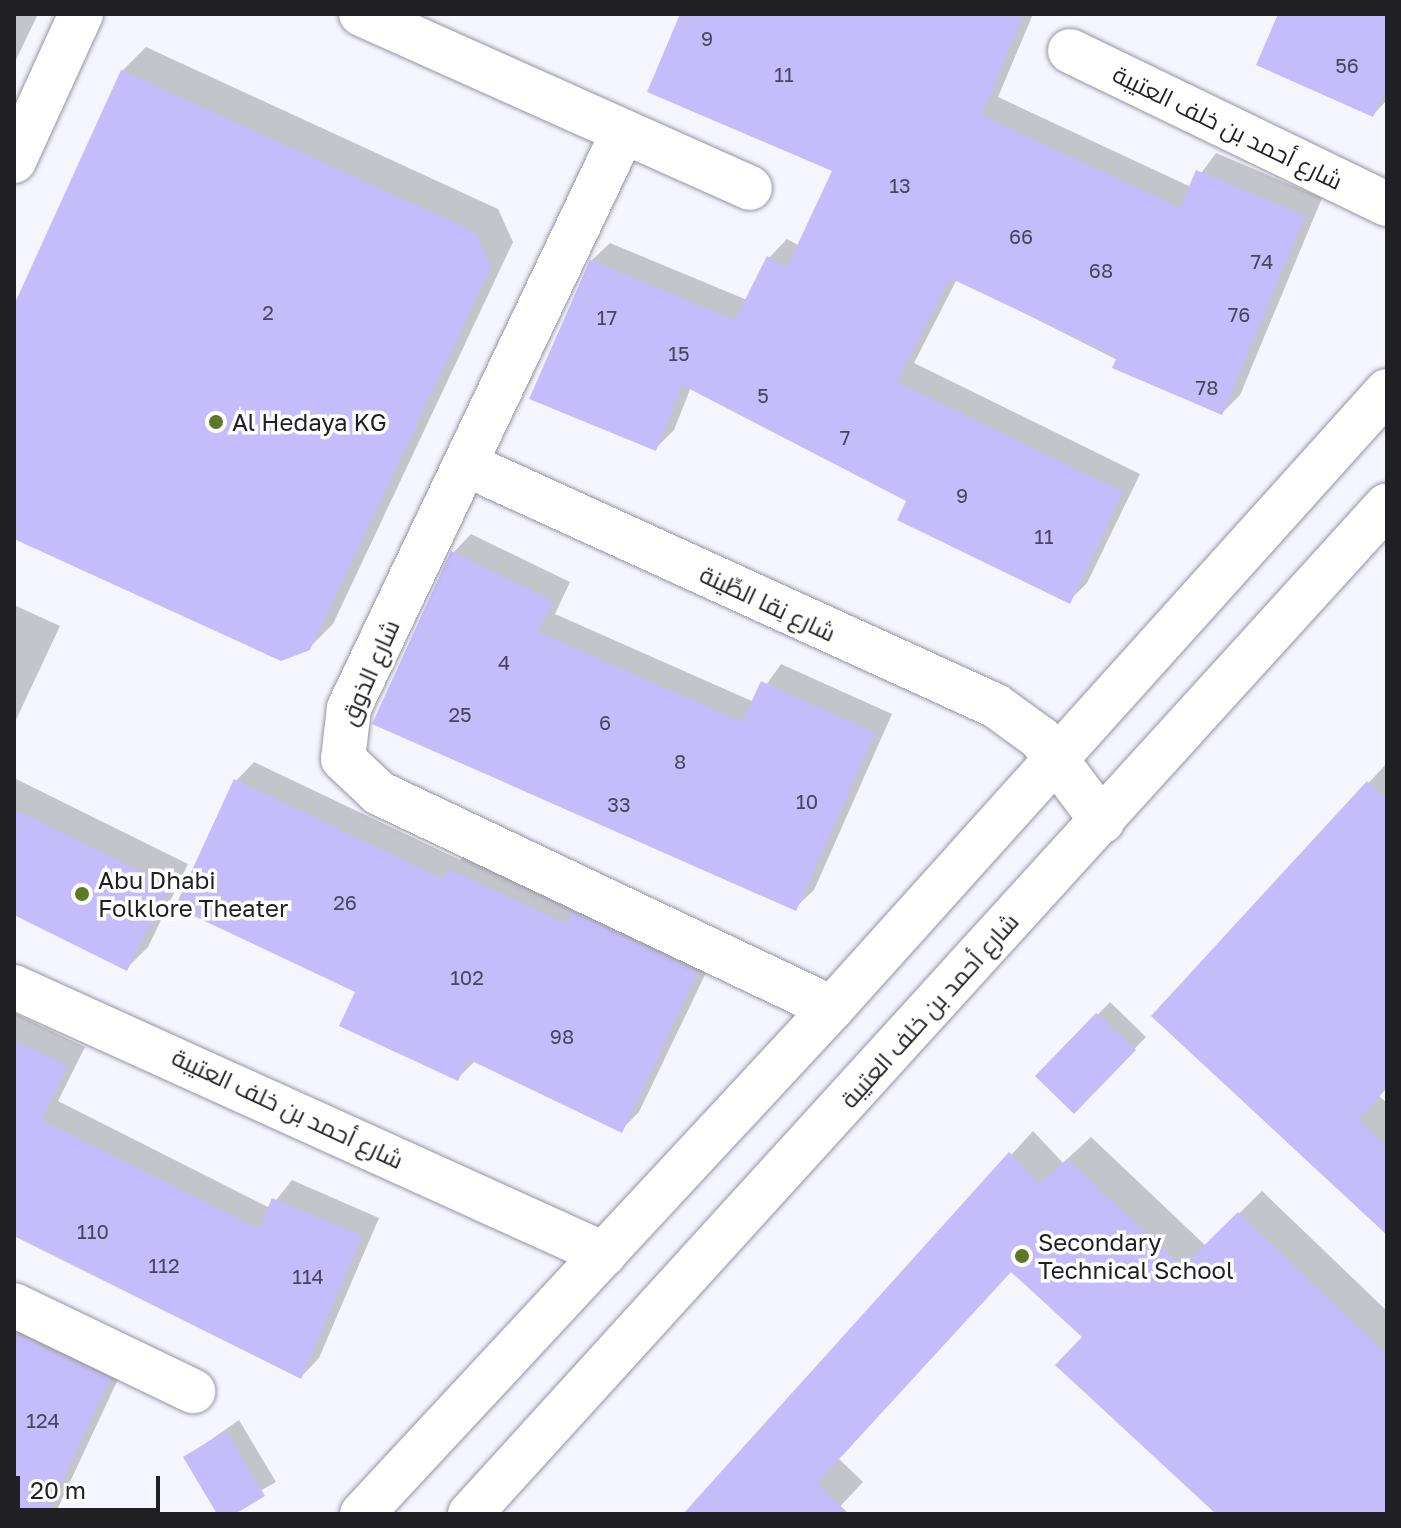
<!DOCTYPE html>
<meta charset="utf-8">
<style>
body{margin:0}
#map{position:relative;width:1401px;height:1528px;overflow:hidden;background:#f5f5fe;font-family:"Golos Text",Cairo,sans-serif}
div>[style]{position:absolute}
.shadow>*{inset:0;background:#0003}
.building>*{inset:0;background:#c5bdfb}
.roads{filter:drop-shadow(0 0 2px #9694a2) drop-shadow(0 0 2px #9694a2)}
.minor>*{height:44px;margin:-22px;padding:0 22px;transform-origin:22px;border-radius:22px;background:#fff}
.dots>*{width:22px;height:22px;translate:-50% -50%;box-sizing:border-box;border:4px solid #fff;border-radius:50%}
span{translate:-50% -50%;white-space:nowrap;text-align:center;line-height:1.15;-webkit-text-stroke:7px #fff;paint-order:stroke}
.number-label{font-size:20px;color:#48465a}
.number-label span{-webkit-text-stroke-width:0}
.street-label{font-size:24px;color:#1f1f24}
.poi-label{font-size:24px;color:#1f1f24}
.left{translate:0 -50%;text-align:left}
.frame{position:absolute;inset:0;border:16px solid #1f1f24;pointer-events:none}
.scale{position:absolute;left:16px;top:1476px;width:144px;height:36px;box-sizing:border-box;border:4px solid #1f1f24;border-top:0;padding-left:10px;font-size:24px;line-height:28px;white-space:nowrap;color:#1f1f24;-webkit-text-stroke:6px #fff;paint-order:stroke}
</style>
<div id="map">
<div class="shadow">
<div style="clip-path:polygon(14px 14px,38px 14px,14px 64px)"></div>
<div style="clip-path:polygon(683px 14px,1033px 14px,998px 97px,1191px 187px,1216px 153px,1322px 198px,1240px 395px,1222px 413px,957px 279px,914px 363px,1140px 474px,1087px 583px,1069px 601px,908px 501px,691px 387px,674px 430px,656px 448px,591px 261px,610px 243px,747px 300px,769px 258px,787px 239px,798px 245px,835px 170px)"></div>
<div style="clip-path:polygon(1280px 14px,1387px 14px,1387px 100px,1373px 115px)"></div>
<div style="clip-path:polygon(146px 47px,498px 209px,513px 242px,333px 624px,309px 648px,14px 537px,14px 310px,122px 71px)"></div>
<div style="clip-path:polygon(471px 534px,570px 582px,555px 614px,754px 702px,781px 664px,892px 714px,814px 890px,795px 908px,453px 553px)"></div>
<div style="clip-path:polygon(14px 605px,60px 626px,14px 724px)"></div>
<div style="clip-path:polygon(254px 762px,460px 860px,468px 852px,715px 954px,639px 1112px,621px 1130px,476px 1060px,457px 1079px,357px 991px,236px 781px)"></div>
<div style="clip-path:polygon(1387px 763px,1387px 1087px,1379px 1096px,1387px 1103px,1387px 1233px,1154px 1016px)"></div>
<div style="clip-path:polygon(14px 778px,188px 864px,148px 947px,127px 968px,14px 912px)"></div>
<div style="clip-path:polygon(1110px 1002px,1146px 1037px,1074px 1111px,1038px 1076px)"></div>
<div style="clip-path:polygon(14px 1013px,85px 1047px,58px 1101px,270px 1208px,292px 1180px,379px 1218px,319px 1358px,301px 1377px,14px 1234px)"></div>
<div style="clip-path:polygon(1033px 1131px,1063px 1163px,1091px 1137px,1206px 1246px,1262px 1191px,1387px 1311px,1387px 1514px,1219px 1514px,1085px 1336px,1012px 1270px,839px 1459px,863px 1482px,833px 1514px,685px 1514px)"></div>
<div style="clip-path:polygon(14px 1299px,127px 1360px,55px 1514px,14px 1514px)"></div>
<div style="clip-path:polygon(239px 1420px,276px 1482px,219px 1514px,186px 1457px)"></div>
</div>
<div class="building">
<div style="clip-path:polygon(680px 14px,1024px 14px,981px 115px,1180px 208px,1196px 170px,1305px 216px,1222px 415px,1112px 368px,1117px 357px,950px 278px,897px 382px,1123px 492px,1070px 604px,897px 520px,906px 501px,682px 385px,656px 451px,529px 399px,590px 260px,735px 320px,767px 256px,787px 267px,832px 171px,647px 92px)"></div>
<div style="clip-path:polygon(1278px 14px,1387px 14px,1387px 85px,1373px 117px,1256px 65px)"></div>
<div style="clip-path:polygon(121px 70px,475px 232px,491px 267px,310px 650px,281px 661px,14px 539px,14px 305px)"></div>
<div style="clip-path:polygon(451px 551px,553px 601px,538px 632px,742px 722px,761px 681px,875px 733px,796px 911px,372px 724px)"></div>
<div style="clip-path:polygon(234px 779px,443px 879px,448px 869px,567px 924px,572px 912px,698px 972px,622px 1133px,468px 1059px,458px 1081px,339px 1026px,355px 992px,175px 907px)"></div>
<div style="clip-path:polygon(1367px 781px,1387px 800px,1387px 1088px,1358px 1120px,1387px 1147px,1387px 1235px,1151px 1016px)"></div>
<div style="clip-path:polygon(14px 809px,169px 886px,127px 971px,14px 915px)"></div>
<div style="clip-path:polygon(1096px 1013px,1136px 1050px,1074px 1114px,1035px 1076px)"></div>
<div style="clip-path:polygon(14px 1040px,68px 1066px,42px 1120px,259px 1229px,272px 1198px,362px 1236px,301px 1379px,14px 1236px)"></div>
<div style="clip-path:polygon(1009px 1152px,1039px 1184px,1067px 1159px,1182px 1267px,1238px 1212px,1387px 1355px,1387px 1514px,1216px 1514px,1055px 1365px,1082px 1337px,1011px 1272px,817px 1483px,849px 1514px,683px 1514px)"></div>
<div style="clip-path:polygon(14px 1333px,110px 1379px,47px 1514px,14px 1514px)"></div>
<div style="clip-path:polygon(226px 1431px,265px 1496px,235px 1514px,217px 1514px,183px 1457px)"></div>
</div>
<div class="roads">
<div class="minor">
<div style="left:361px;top:14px;width:426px;rotate:24.1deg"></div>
<div style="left:1070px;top:51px;width:352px;rotate:25.8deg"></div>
<div style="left:623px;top:132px;width:638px;rotate:115.44deg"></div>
<div style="left:349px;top:708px;width:51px;rotate:96.7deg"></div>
<div style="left:343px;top:759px;width:50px;rotate:43.4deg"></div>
<div style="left:379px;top:793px;width:501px;rotate:25.39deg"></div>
<div style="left:14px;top:161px;width:162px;rotate:-65.5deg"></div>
<div style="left:467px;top:465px;width:581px;rotate:24.49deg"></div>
<div style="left:996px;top:706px;width:54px;rotate:36deg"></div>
<div style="left:1040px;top:738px;width:104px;rotate:53.2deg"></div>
<div style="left:14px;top:987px;width:648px;rotate:24.35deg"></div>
<div style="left:14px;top:1305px;width:199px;rotate:25.7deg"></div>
<div style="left:362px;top:1514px;width:691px;rotate:-47.11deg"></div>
<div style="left:832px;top:1008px;width:830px;rotate:-48.03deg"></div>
<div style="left:470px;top:1514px;width:1363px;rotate:-47.73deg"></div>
</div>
</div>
<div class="dots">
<div style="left:216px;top:422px;background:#5f7729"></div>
<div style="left:82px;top:894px;background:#5f7729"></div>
<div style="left:1022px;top:1256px;background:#5f7729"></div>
</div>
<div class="number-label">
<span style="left:707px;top:38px">9</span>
<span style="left:1347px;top:65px">56</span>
<span style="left:784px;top:74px">11</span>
<span style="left:900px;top:185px">13</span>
<span style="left:1021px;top:236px">66</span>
<span style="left:1262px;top:261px">74</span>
<span style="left:1101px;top:270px">68</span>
<span style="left:268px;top:312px">2</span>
<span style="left:1239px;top:314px">76</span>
<span style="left:607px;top:317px">17</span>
<span style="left:679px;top:353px">15</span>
<span style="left:1207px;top:387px">78</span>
<span style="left:763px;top:395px">5</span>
<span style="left:845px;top:437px">7</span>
<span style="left:962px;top:495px">9</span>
<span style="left:1044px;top:536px">11</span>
<span style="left:504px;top:662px">4</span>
<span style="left:460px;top:714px">25</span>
<span style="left:605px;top:722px">6</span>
<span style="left:680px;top:761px">8</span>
<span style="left:807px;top:801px">10</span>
<span style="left:619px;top:804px">33</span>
<span style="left:345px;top:902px">26</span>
<span style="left:467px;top:977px">102</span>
<span style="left:562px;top:1036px">98</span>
<span style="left:93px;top:1231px">110</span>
<span style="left:164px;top:1265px">112</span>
<span style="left:308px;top:1276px">114</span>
<span style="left:43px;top:1420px">124</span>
</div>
<div class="street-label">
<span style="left:1228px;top:127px;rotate:26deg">شارع أحمد بن خلف العتيبة</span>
<span style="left:768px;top:603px;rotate:25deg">شارع نِقا الطِّينة</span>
<span style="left:369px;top:672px;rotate:-66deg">شارع الذوق</span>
<span style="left:929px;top:1010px;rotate:-48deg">شارع أحمد بن خلف العتيبة</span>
<span style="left:288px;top:1108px;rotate:25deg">شارع أحمد بن خلف العتيبة</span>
</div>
<div class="poi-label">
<span class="left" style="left:232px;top:422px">Al Hedaya KG</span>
<span class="left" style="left:98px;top:894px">Abu Dhabi<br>Folklore Theater</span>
<span class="left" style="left:1038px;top:1256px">Secondary<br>Technical School</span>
</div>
<div class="frame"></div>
<div class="scale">20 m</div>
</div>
